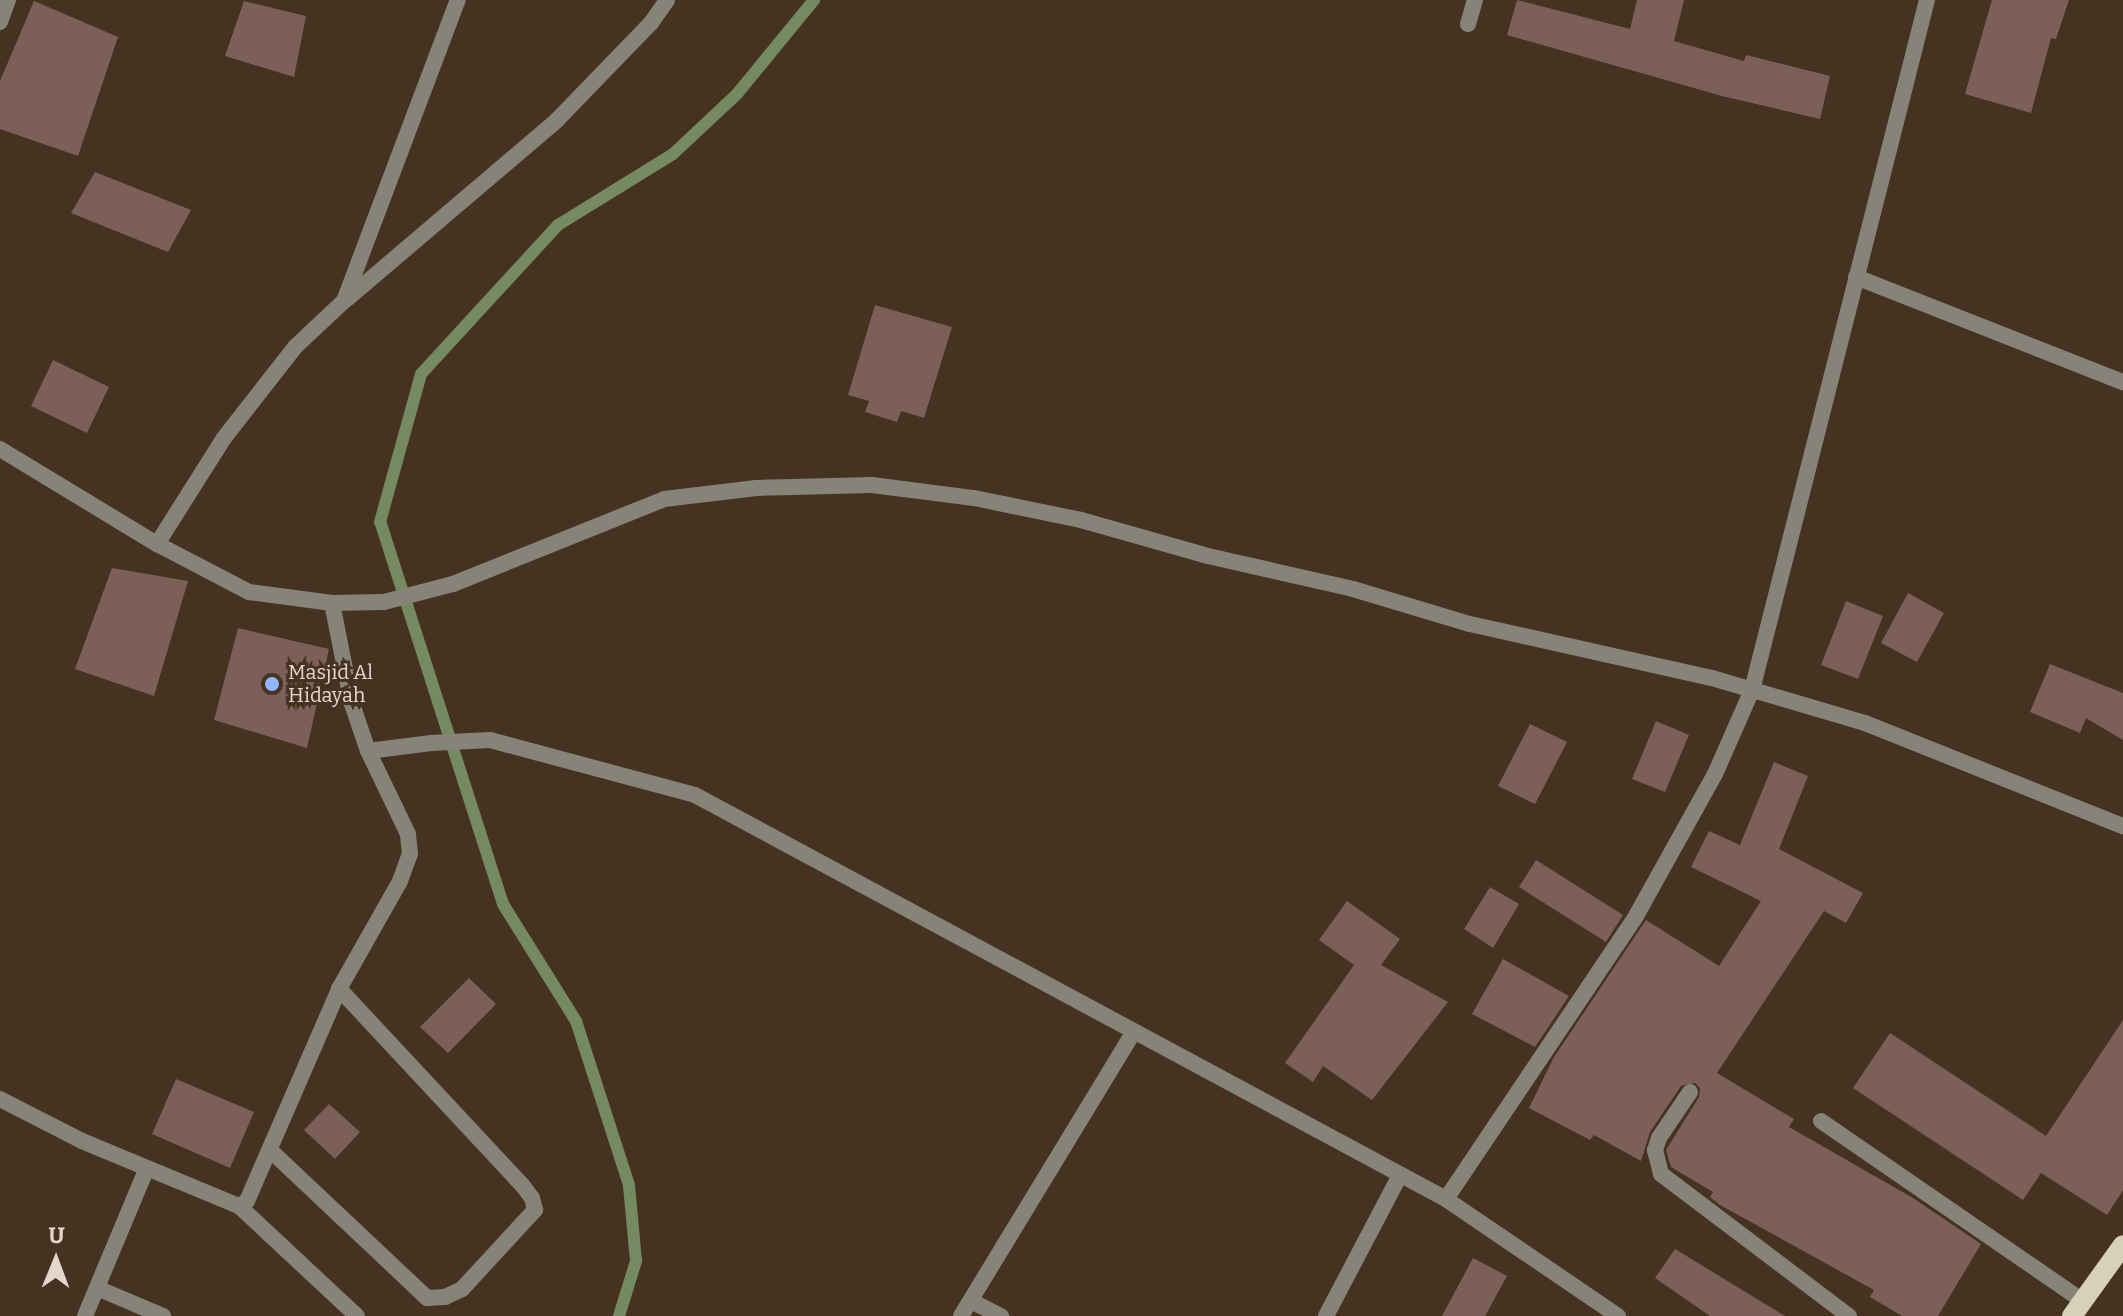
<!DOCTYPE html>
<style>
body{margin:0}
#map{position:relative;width:2123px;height:1316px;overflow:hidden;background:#453220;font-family:Bitter,serif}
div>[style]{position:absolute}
.stream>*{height:12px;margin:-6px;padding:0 6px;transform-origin:6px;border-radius:6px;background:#768a61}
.building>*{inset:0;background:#7d5f59}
.minor>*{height:16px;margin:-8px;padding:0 8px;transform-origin:8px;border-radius:8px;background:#868478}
.primary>*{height:20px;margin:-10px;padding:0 10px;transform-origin:10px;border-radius:10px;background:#d6d1b8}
.dots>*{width:22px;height:22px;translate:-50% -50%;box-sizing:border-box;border:4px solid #453220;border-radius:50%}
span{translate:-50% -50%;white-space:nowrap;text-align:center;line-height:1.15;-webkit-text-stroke:6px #453220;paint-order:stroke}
.poi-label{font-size:20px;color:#e4d8cd}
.left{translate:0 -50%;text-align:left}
.north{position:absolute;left:16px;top:1220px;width:80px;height:80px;-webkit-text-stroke:6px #453220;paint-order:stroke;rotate:1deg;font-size:22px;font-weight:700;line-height:32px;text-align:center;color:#e4d8cd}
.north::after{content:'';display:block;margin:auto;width:28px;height:36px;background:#e4d8cd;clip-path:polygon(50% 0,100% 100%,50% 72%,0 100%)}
</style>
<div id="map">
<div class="stream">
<div style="left:619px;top:1316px;width:58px;rotate:-72.8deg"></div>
<div style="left:636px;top:1261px;width:76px;rotate:-95.3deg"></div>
<div style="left:629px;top:1185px;width:172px;rotate:-107.9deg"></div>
<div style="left:576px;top:1021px;width:138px;rotate:-122deg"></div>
<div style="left:503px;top:904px;width:401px;rotate:-107.8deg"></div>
<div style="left:380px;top:522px;width:154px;rotate:-74.5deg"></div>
<div style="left:421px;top:374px;width:202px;rotate:-47.4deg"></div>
<div style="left:558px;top:225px;width:135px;rotate:-31.7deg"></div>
<div style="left:673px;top:154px;width:88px;rotate:-43.2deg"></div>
<div style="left:737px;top:94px;width:122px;rotate:-50.7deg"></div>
</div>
<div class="building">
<div style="clip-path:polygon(1517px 0,1630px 29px,1637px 0,1684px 0,1674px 41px,1744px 61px,1746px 55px,1830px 76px,1820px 119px,1722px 96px,1507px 35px)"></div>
<div style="clip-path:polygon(1992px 0,2069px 0,2056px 39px,2051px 38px,2031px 113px,1965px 94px)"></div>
<div style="clip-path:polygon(34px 1px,118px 37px,78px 156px,0 129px,0 81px)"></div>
<div style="clip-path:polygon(244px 1px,306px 16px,294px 77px,225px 56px)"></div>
<div style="clip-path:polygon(95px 172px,191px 210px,168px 252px,71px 213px)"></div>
<div style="clip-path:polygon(875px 305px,952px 327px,924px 418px,901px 411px,897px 422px,865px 412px,869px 401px,848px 395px)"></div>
<div style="clip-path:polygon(53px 360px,109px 387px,87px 433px,31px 406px)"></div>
<div style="clip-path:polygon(112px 568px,188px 581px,154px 696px,75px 669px)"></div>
<div style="clip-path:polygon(1908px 593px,1944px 613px,1917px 662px,1881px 643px)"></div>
<div style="clip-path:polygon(1846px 601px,1883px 616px,1858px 679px,1821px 665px)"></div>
<div style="clip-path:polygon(238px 628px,329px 649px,307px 748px,214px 720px)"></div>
<div style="clip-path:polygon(2050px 664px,2123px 693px,2123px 740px,2086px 718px,2080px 733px,2030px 712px)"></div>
<div style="clip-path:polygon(1656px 721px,1689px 735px,1665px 792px,1632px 779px)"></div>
<div style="clip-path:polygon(1530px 724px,1567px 742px,1535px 804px,1498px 786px)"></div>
<div style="clip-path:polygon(1774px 762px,1808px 776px,1779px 849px,1863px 893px,1846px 923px,1824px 911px,1717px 1073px,1794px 1119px,1789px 1127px,1913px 1198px,1981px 1244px,1938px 1316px,1902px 1316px,1870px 1297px,1874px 1290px,1720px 1205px,1710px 1197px,1713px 1192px,1671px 1167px,1666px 1150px,1699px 1097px,1700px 1088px,1695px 1083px,1681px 1086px,1650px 1132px,1641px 1161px,1594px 1135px,1590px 1140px,1529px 1108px,1554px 1057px,1646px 920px,1719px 966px,1761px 901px,1691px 867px,1709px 831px,1740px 845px)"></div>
<div style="clip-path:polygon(1536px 860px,1623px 915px,1606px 942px,1519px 887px)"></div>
<div style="clip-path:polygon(1490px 887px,1519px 904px,1493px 948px,1464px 929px)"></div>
<div style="clip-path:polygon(1347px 901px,1400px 939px,1381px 965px,1448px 1002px,1372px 1100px,1323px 1066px,1313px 1082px,1285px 1063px,1354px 965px,1319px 940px)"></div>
<div style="clip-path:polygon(1503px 959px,1569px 996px,1535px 1047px,1472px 1014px)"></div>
<div style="clip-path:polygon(469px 978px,496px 1004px,448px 1053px,420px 1027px)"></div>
<div style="clip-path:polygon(2123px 1020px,2123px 1190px,2107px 1215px,2041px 1173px,2023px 1200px,1853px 1088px,1890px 1033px,2046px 1136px)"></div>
<div style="clip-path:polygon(176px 1079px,254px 1112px,230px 1168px,152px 1134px)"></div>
<div style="clip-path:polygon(329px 1104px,360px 1132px,335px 1159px,304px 1130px)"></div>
<div style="clip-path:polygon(1675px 1249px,1785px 1316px,1710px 1316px,1655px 1278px)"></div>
<div style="clip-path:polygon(1473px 1258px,1507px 1276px,1485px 1316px,1442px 1316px)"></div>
</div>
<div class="minor">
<div style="left:0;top:22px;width:23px;rotate:-70deg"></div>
<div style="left:1468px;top:24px;width:25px;rotate:-74deg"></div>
<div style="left:1856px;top:277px;width:287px;rotate:21.5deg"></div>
<div style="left:347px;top:299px;width:276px;rotate:-40.4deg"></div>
<div style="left:557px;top:120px;width:135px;rotate:-45.9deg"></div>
<div style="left:651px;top:23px;width:28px;rotate:-55deg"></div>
<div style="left:0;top:449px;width:184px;rotate:31.2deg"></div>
<div style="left:157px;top:544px;width:104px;rotate:27.6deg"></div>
<div style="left:249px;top:592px;width:84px;rotate:7.5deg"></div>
<div style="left:332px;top:603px;width:52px;rotate:-1.1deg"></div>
<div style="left:384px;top:602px;width:71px;rotate:-14.6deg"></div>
<div style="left:453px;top:584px;width:227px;rotate:-21.9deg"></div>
<div style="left:664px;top:499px;width:93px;rotate:-6.8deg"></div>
<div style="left:756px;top:488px;width:116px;rotate:-1.5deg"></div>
<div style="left:872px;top:485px;width:103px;rotate:7.3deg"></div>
<div style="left:974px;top:498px;width:109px;rotate:11.6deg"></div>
<div style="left:1081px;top:520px;width:132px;rotate:15.8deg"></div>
<div style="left:1208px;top:556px;width:149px;rotate:12.8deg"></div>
<div style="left:1353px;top:589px;width:122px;rotate:16.7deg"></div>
<div style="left:1470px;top:624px;width:248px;rotate:12.6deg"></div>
<div style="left:1712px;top:678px;width:159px;rotate:16.4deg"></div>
<div style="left:1865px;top:723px;width:278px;rotate:21.8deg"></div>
<div style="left:157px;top:544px;width:125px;rotate:-57.7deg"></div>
<div style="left:224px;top:438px;width:115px;rotate:-52deg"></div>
<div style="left:295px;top:347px;width:67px;rotate:-43.2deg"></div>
<div style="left:344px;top:301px;width:322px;rotate:-69.3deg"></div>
<div style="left:368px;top:751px;width:64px;rotate:-7.2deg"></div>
<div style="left:431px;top:743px;width:59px;rotate:-2.9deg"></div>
<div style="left:490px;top:740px;width:212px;rotate:15deg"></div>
<div style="left:695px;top:795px;width:853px;rotate:28.28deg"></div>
<div style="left:1690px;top:1092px;width:55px;rotate:124deg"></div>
<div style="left:1659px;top:1138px;width:13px;rotate:108deg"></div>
<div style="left:1655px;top:1150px;width:25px;rotate:76deg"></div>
<div style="left:1661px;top:1174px;width:236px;rotate:37.1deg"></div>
<div style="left:0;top:1099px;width:92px;rotate:27.1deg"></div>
<div style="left:82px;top:1141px;width:170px;rotate:22.5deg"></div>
<div style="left:239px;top:1206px;width:9px;rotate:-32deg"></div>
<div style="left:247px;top:1201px;width:231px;rotate:-66.5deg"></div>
<div style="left:339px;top:989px;width:124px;rotate:-60.5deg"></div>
<div style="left:400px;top:881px;width:29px;rotate:-70deg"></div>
<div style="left:410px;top:854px;width:20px;rotate:-96deg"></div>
<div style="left:408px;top:834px;width:92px;rotate:-115.7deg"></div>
<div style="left:368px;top:751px;width:50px;rotate:-108.8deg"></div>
<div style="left:352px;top:704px;width:103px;rotate:-101.2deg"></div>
<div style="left:1821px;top:1121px;width:318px;rotate:34.5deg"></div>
<div style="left:270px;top:1150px;width:216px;rotate:43.3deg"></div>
<div style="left:427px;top:1298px;width:18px;rotate:-3deg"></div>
<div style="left:445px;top:1297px;width:19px;rotate:-25deg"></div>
<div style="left:462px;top:1289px;width:108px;rotate:-47.3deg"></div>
<div style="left:535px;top:1210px;width:12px;rotate:-104deg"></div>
<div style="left:532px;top:1198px;width:15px;rotate:-127deg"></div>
<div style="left:523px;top:1186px;width:270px;rotate:-133deg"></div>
<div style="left:239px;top:1206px;width:161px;rotate:43deg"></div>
<div style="left:97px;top:1288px;width:72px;rotate:23deg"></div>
<div style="left:971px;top:1301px;width:34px;rotate:27deg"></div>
<div style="left:85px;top:1316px;width:160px;rotate:-67.3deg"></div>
<div style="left:961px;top:1316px;width:333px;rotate:-58.7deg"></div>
<div style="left:1326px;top:1316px;width:159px;rotate:-62.3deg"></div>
<div style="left:1618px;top:1316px;width:208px;rotate:-145.8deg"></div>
<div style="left:1446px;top:1199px;width:341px;rotate:-56.1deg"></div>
<div style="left:1636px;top:916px;width:162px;rotate:-60.9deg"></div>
<div style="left:1715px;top:774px;width:92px;rotate:-66.2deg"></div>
<div style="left:1752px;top:690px;width:712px;rotate:-75.77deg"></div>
</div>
<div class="primary">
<div style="left:2072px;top:1316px;width:87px;rotate:-54.3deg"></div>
</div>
<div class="dots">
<div style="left:272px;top:684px;background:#8fb8fd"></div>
</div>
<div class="poi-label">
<span class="left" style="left:288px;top:684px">Masjid Al<br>Hidayah</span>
</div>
<div class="north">U</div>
</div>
